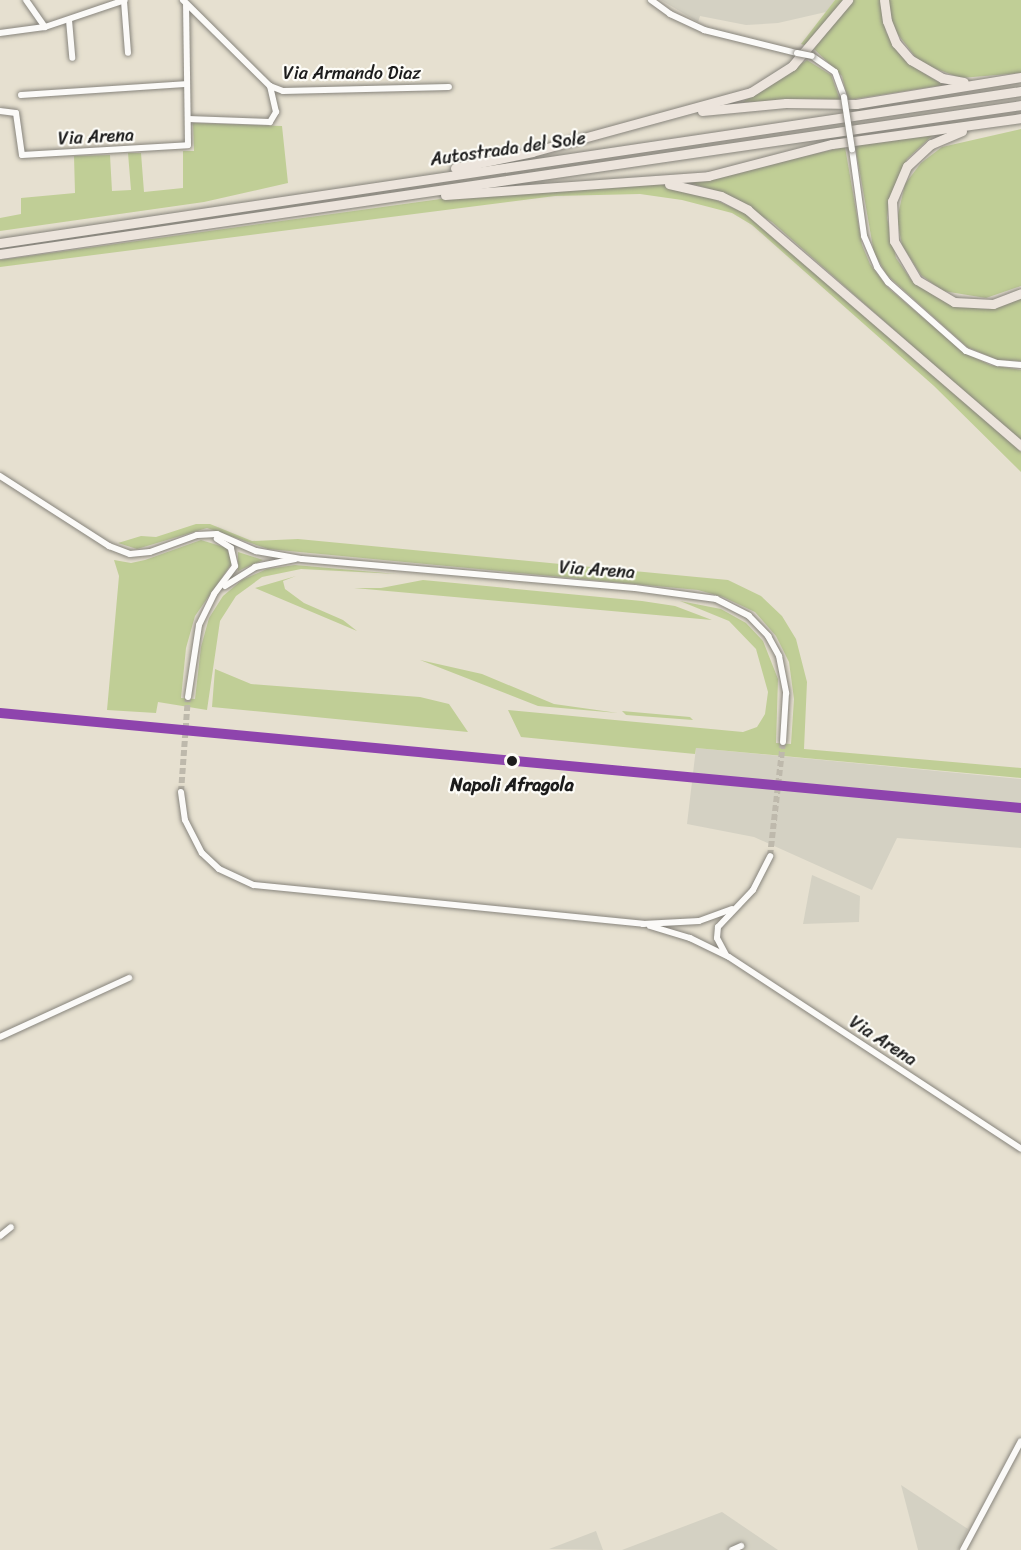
<!DOCTYPE html>
<style>
body{margin:0}
#map{position:relative;width:1021px;height:1550px;overflow:hidden;background:#e6e0d0;font-family:Sriracha,sans-serif}
div>[style]{position:absolute}
.industrial>*{inset:0;background:#d4d1c3}
.green>*{inset:0;background:#c0ce96}
.minor-tunnel>*{height:6px;margin-top:-3px;transform-origin:0;background:repeating-linear-gradient(90deg,#beb9ac 0 6px,transparent 0 9px)}
.roads{filter:drop-shadow(0 0 2px #87847c) drop-shadow(0 0 2px #87847c)}
.minor>*{height:6px;margin:-3px;padding:0 3px;transform-origin:3px;border-radius:3px;background:#fbfaf8}
.highway>*{height:9px;margin:-4.5px;padding:0 4.5px;transform-origin:4.5px;border-radius:4.5px;background:#ece4dc}
.rail>*{height:4.5px;margin-top:-2.25px;transform-origin:0;background:repeating-linear-gradient(90deg,#fdfcf7 0 7px,#aeadab 0 14px);box-sizing:border-box;border-block:2px solid #aeadab}
.bridges{filter:drop-shadow(0 0 2px #87847c) drop-shadow(0 0 2px #87847c)}
.minor-bridge>*{height:6px;margin:-3px;padding:0 3px;transform-origin:3px;border-radius:3px;background:#fbfaf8}
.rail-1>*{height:10px;margin:-5px;padding:0 5px;transform-origin:5px;border-radius:5px;background:#8e44ad}
.dots>*{width:16px;height:16px;translate:-50% -50%;box-sizing:border-box;border:3px solid #fdfcf7;border-radius:50%}
span{translate:-50% -50%;white-space:nowrap;text-align:center;line-height:1.15;-webkit-text-stroke:4.5px #fdfcf7;paint-order:stroke}
.street-label{font-size:18px;color:#1c1c1c}
.stop-label{font-size:18px;color:#1c1c1c;font-weight:700}
</style>
<div id="map">
<div class="industrial">
<div style="clip-path:polygon(661px 0,835px 0,826px 12px,778px 23px,746px 25px,700px 16px,698px 22px)"></div>
<div style="clip-path:polygon(696px 748px,1021px 779px,1021px 848px,897px 838px,872px 890px,754px 837px,687px 824px)"></div>
<div style="clip-path:polygon(812px 875px,860px 896px,859px 922px,803px 924px)"></div>
<div style="clip-path:polygon(901px 1485px,968px 1529px,958px 1550px,918px 1550px)"></div>
<div style="clip-path:polygon(722px 1512px,778px 1550px,622px 1550px)"></div>
<div style="clip-path:polygon(596px 1531px,603px 1550px,549px 1549px)"></div>
</div>
<div class="green">
<div style="clip-path:polygon(835px 0,843px 0,807px 46px,801px 44px)"></div>
<div style="clip-path:polygon(850px 0,881px 0,886px 32px,897px 50px,909px 64px,943px 85px,848px 100px,842px 76px,814px 49px)"></div>
<div style="clip-path:polygon(887px 0,1021px 0,1021px 73px,961px 78px,920px 63px,893px 28px)"></div>
<div style="clip-path:polygon(807px 60px,831px 75px,840px 100px,743px 102px)"></div>
<div style="clip-path:polygon(193px 123px,282px 126px,288px 183px,204px 202px,0 231px,0 218px,21px 214px,21px 198px,75px 193px,74px 156px,110px 155px,112px 191px,131px 190px,128px 153px,141px 153px,144px 192px,183px 188px,183px 151px,194px 151px)"></div>
<div style="clip-path:polygon(1021px 129px,1021px 286px,986px 298px,943px 291px,921px 275px,902px 245px,897px 219px,905px 184px,921px 163px,942px 147px)"></div>
<div style="clip-path:polygon(934px 134px,907px 159px,889px 200px,887px 218px,896px 258px,912px 281px,951px 305px,985px 309px,1021px 299px,1021px 361px,998px 360px,967px 347px,887px 275px,874px 253px,855px 145px)"></div>
<div style="clip-path:polygon(845px 147px,862px 245px,870px 264px,887px 287px,963px 352px,990px 365px,1021px 370px,1021px 442px,772px 222px,720px 192px,687px 182px)"></div>
<div style="clip-path:polygon(655px 183px,698px 192px,753px 217px,1013px 442px,1021px 452px,1021px 472px,934px 386px,752px 225px,732px 213px,682px 200px,640px 194px,555px 196px,0 267px,0 260px,484px 193px)"></div>
<div style="clip-path:polygon(196px 524px,210px 524px,252px 541px,298px 539px,728px 580px,761px 596px,782px 616px,796px 639px,807px 682px,804px 749px,1021px 768px,1021px 778px,696px 748px,695px 754px,521px 737px,508px 710px,743px 732px,757px 727px,765px 714px,768px 692px,756px 649px,729px 621px,680px 601px,721px 609px,746px 623px,763px 641px,778px 679px,776px 743px,791px 744px,794px 699px,789px 662px,776px 636px,755px 612px,723px 597px,698px 590px,268px 549px,207px 528px,137px 549px,118px 543px,141px 536px,156px 537px)"></div>
<div style="clip-path:polygon(201px 540px,227px 548px,232px 563px,195px 616px,186px 648px,181px 698px,195px 699px,201px 647px,209px 618px,223px 596px,242px 580px,267px 569px,295px 565px,397px 574px,301px 569px,262px 577px,236px 596px,220px 621px,207px 710px,158px 702px,156px 713px,107px 710px,119px 576px,114px 560px,131px 563px,145px 560px)"></div>
<div style="clip-path:polygon(238px 552px,263px 560px,238px 571px)"></div>
<div style="clip-path:polygon(296px 576px,283px 581px,285px 589px,304px 603px,343px 620px,357px 631px,255px 588px)"></div>
<div style="clip-path:polygon(423px 580px,642px 601px,675px 606px,712px 620px,354px 588px,381px 588px)"></div>
<div style="clip-path:polygon(420px 660px,482px 674px,554px 704px,618px 713px,538px 706px)"></div>
<div style="clip-path:polygon(215px 669px,251px 684px,420px 697px,449px 704px,468px 732px,212px 707px)"></div>
<div style="clip-path:polygon(622px 711px,690px 717px,693px 720px,626px 715px)"></div>
</div>
<div class="minor-tunnel">
<div style="left:181px;top:792px;width:95px;rotate:-85.8deg"></div>
<div style="left:770px;top:856px;width:115px;rotate:-83.5deg"></div>
</div>
<div class="roads">
<div class="minor">
<div style="left:26px;top:0;width:33px;rotate:55deg"></div>
<div style="left:183px;top:0;width:122px;rotate:44.7deg"></div>
<div style="left:270px;top:86px;width:14px;rotate:21deg"></div>
<div style="left:283px;top:91px;width:166px;rotate:-1.4deg"></div>
<div style="left:651px;top:0;width:24px;rotate:36deg"></div>
<div style="left:670px;top:14px;width:38px;rotate:25deg"></div>
<div style="left:704px;top:30px;width:96px;rotate:13.9deg"></div>
<div style="left:124px;top:1px;width:52px;rotate:85.6deg"></div>
<div style="left:69px;top:20px;width:38px;rotate:85deg"></div>
<div style="left:0;top:33px;width:45px;rotate:-7.6deg"></div>
<div style="left:45px;top:27px;width:84px;rotate:-18.6deg"></div>
<div style="left:812px;top:56px;width:28px;rotate:35deg"></div>
<div style="left:835px;top:72px;width:27px;rotate:70deg"></div>
<div style="left:21px;top:95px;width:164px;rotate:-3.8deg"></div>
<div style="left:0;top:111px;width:16px;rotate:7deg"></div>
<div style="left:16px;top:113px;width:42px;rotate:81.9deg"></div>
<div style="left:22px;top:155px;width:166px;rotate:-3.4deg"></div>
<div style="left:188px;top:145px;width:141px;rotate:-90.8deg"></div>
<div style="left:188px;top:119px;width:82px;rotate:2.1deg"></div>
<div style="left:270px;top:122px;width:12px;rotate:-59deg"></div>
<div style="left:276px;top:112px;width:27px;rotate:-103deg"></div>
<div style="left:852px;top:149px;width:88px;rotate:82.1deg"></div>
<div style="left:864px;top:236px;width:34px;rotate:67deg"></div>
<div style="left:877px;top:267px;width:19px;rotate:54deg"></div>
<div style="left:888px;top:282px;width:104px;rotate:41.5deg"></div>
<div style="left:966px;top:351px;width:34px;rotate:21deg"></div>
<div style="left:998px;top:363px;width:23px;rotate:5deg"></div>
<div style="left:0;top:476px;width:130px;rotate:32.7deg"></div>
<div style="left:109px;top:546px;width:22px;rotate:21deg"></div>
<div style="left:130px;top:554px;width:20px;rotate:-6deg"></div>
<div style="left:150px;top:552px;width:50px;rotate:-19.9deg"></div>
<div style="left:197px;top:535px;width:20px;rotate:-3deg"></div>
<div style="left:217px;top:534px;width:43px;rotate:23.6deg"></div>
<div style="left:256px;top:551px;width:47px;rotate:9.9deg"></div>
<div style="left:302px;top:559px;width:334px;rotate:5deg"></div>
<div style="left:635px;top:588px;width:82px;rotate:7.7deg"></div>
<div style="left:716px;top:599px;width:37px;rotate:27deg"></div>
<div style="left:749px;top:616px;width:28px;rotate:46deg"></div>
<div style="left:768px;top:636px;width:23px;rotate:61deg"></div>
<div style="left:779px;top:656px;width:38px;rotate:79deg"></div>
<div style="left:786px;top:693px;width:49px;rotate:93.5deg"></div>
<div style="left:225px;top:586px;width:36px;rotate:-32deg"></div>
<div style="left:255px;top:567px;width:41px;rotate:-11.3deg"></div>
<div style="left:188px;top:697px;width:73px;rotate:-81.3deg"></div>
<div style="left:199px;top:625px;width:34px;rotate:-64deg"></div>
<div style="left:214px;top:594px;width:35px;rotate:-53deg"></div>
<div style="left:235px;top:566px;width:18px;rotate:-103deg"></div>
<div style="left:231px;top:548px;width:17px;rotate:-147deg"></div>
<div style="left:181px;top:792px;width:28px;rotate:82deg"></div>
<div style="left:185px;top:820px;width:37px;rotate:63deg"></div>
<div style="left:202px;top:853px;width:23px;rotate:43deg"></div>
<div style="left:219px;top:869px;width:38px;rotate:25deg"></div>
<div style="left:254px;top:885px;width:391px;rotate:5.7deg"></div>
<div style="left:643px;top:924px;width:56px;rotate:-3.1deg"></div>
<div style="left:699px;top:921px;width:35px;rotate:-20deg"></div>
<div style="left:650px;top:926px;width:42px;rotate:16.7deg"></div>
<div style="left:690px;top:938px;width:43px;rotate:26deg"></div>
<div style="left:729px;top:957px;width:349px;rotate:33.3deg"></div>
<div style="left:726px;top:955px;width:19px;rotate:-118deg"></div>
<div style="left:717px;top:938px;width:11px;rotate:-85deg"></div>
<div style="left:718px;top:927px;width:51px;rotate:-46.6deg"></div>
<div style="left:753px;top:890px;width:38px;rotate:-63deg"></div>
<div style="left:0;top:1037px;width:142px;rotate:-24.6deg"></div>
<div style="left:0;top:1236px;width:14px;rotate:-39deg"></div>
<div style="left:732px;top:1550px;width:10px;rotate:-24deg"></div>
<div style="left:963px;top:1550px;width:123px;rotate:-62deg"></div>
</div>
<div class="highway">
<div style="left:884px;top:0;width:21px;rotate:82deg"></div>
<div style="left:887px;top:21px;width:24px;rotate:68deg"></div>
<div style="left:896px;top:43px;width:23px;rotate:49deg"></div>
<div style="left:911px;top:60px;width:36px;rotate:30deg"></div>
<div style="left:942px;top:78px;width:22px;rotate:10deg"></div>
<div style="left:702px;top:111px;width:84px;rotate:-5.4deg"></div>
<div style="left:786px;top:103px;width:70px;rotate:0.8deg"></div>
<div style="left:856px;top:104px;width:167px;rotate:-9.3deg"></div>
<div style="left:962px;top:131px;width:34px;rotate:157deg"></div>
<div style="left:931px;top:144px;width:33px;rotate:137deg"></div>
<div style="left:907px;top:166px;width:38px;rotate:113deg"></div>
<div style="left:892px;top:201px;width:40px;rotate:87.1deg"></div>
<div style="left:894px;top:241px;width:45px;rotate:59.5deg"></div>
<div style="left:917px;top:280px;width:43px;rotate:30.7deg"></div>
<div style="left:954px;top:302px;width:39px;rotate:3deg"></div>
<div style="left:993px;top:304px;width:30px;rotate:-21deg"></div>
<div style="left:455px;top:168px;width:79px;rotate:-11.7deg"></div>
<div style="left:532px;top:152px;width:227px;rotate:-15.3deg"></div>
<div style="left:751px;top:92px;width:49px;rotate:-32.4deg"></div>
<div style="left:792px;top:66px;width:87px;rotate:-49.7deg"></div>
<div style="left:669px;top:184px;width:53px;rotate:13deg"></div>
<div style="left:721px;top:196px;width:30px;rotate:27deg"></div>
<div style="left:748px;top:210px;width:361px;rotate:40.8deg"></div>
<div style="left:445px;top:195px;width:264px;rotate:-4.1deg"></div>
<div style="left:708px;top:176px;width:128px;rotate:-14.5deg"></div>
<div style="left:832px;top:144px;width:191px;rotate:-7.8deg"></div>
<div style="left:0;top:243px;width:1032px;rotate:-8.47deg"></div>
<div style="left:0;top:254px;width:1032px;rotate:-8.3deg"></div>
</div>
</div>
<div class="rail">
<div style="left:0;top:713px;width:482px;rotate:5.2deg"></div>
<div style="left:533px;top:763px;width:490px;rotate:5.3deg"></div>
</div>
<div class="bridges">
<div class="minor-bridge">
<div style="left:797px;top:53px;width:15px;rotate:11deg"></div>
<div style="left:844px;top:97px;width:53px;rotate:81.3deg"></div>
</div>
</div>
<div class="rail-1">
<div style="left:0;top:713px;width:1025px;rotate:5.32deg"></div>
</div>
<div class="dots">
<div style="left:512px;top:761px;background:#1c1c1c"></div>
</div>
<div class="street-label">
<span style="left:352px;top:73px">Via Armando Diaz</span>
<span style="left:96px;top:137px;rotate:-3deg">Via Arena</span>
<span style="left:508px;top:149px;rotate:-8deg">Autostrada del Sole</span>
<span style="left:597px;top:570px;rotate:4deg">Via Arena</span>
<span style="left:883px;top:1041px;rotate:33deg">Via Arena</span>
</div>
<div class="stop-label">
<span style="left:512px;top:785px">Napoli Afragola</span>
</div>
</div>
